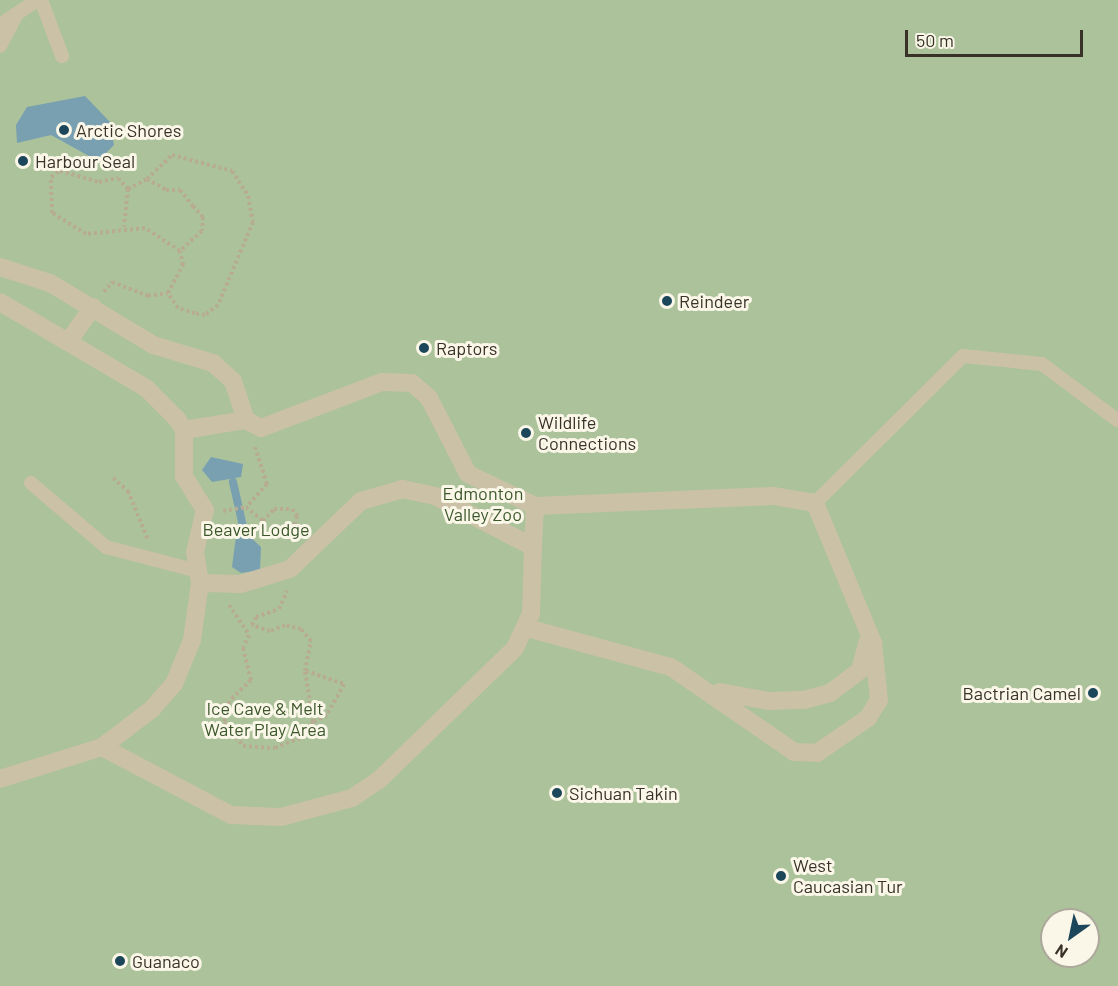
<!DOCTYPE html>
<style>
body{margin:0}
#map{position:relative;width:1118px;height:986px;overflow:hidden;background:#f3eedc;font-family:Barlow,sans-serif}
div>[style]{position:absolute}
.green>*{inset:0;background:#abc29b}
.water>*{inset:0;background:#79a0b1}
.stream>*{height:8px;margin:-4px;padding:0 4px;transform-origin:4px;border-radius:4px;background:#79a0b1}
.path>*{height:4px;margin-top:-2px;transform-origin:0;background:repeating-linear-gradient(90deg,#b7ab91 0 3px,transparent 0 6px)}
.lane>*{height:14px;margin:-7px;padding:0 7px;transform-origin:7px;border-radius:7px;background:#cbc1a7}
.street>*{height:18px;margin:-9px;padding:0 9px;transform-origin:9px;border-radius:9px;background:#cbc1a7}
.dots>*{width:16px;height:16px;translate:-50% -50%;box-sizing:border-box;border:3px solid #faf7e8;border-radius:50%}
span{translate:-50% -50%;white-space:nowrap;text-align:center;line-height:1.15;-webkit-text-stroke:6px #faf7e8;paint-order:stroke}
.poi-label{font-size:18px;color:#373128}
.left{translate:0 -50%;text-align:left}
.right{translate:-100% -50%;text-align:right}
.park-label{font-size:18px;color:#3b572b}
.north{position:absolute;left:1040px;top:908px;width:60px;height:60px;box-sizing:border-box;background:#faf7e8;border:2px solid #aca89b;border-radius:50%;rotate:213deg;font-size:16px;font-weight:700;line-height:24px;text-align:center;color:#373128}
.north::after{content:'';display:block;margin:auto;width:21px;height:27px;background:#1c465a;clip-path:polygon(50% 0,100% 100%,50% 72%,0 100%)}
.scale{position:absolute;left:905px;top:30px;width:178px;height:27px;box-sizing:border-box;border:3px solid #373128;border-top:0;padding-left:8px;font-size:18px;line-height:21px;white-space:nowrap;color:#373128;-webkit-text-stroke:4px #faf7e8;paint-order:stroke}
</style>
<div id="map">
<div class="green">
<div style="clip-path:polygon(evenodd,0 0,1118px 0,1118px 986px,0 986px,0 0,1052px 920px,1088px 920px,1088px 956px,1052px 956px,1052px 920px)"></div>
</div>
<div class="water">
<div style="clip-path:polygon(85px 96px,110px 122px,114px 145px,98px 161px,51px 135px,17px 143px,16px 125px,27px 107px)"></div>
<div style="clip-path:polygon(211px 457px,243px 464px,241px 477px,212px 482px,202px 470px)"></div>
<div style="clip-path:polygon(244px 531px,261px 547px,260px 570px,241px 573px,232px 567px,236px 536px)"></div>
</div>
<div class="stream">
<div style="left:233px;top:482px;width:50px;rotate:77.3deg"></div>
</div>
<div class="path">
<div style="left:147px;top:179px;width:35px;rotate:-44deg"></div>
<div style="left:172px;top:155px;width:62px;rotate:14.9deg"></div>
<div style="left:232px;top:171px;width:30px;rotate:57deg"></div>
<div style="left:248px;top:196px;width:26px;rotate:79deg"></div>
<div style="left:253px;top:222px;width:90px;rotate:112.9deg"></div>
<div style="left:218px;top:305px;width:16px;rotate:142deg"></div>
<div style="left:205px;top:315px;width:10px;rotate:-169deg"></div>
<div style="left:195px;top:313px;width:18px;rotate:-164deg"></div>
<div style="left:178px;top:308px;width:18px;rotate:-124deg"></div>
<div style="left:128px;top:189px;width:21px;rotate:-28deg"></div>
<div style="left:147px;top:179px;width:22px;rotate:30deg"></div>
<div style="left:166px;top:190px;width:14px"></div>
<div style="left:180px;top:190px;width:21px;rotate:51deg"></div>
<div style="left:193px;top:206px;width:15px;rotate:48deg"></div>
<div style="left:203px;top:217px;width:14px;rotate:94deg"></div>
<div style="left:202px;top:231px;width:30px;rotate:138deg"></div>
<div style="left:104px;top:292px;width:13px;rotate:-51deg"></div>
<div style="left:112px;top:282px;width:39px;rotate:21deg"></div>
<div style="left:148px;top:296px;width:20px;rotate:-9deg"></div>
<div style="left:168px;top:293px;width:32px;rotate:-62deg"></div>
<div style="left:183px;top:265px;width:14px;rotate:-102deg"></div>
<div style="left:180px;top:251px;width:42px;rotate:-146.7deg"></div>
<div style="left:145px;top:228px;width:59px;rotate:174.2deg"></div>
<div style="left:86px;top:234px;width:40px;rotate:-148deg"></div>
<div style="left:52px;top:213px;width:36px;rotate:-92deg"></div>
<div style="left:51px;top:177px;width:11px;rotate:-34deg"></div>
<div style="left:60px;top:171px;width:41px;rotate:15.8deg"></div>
<div style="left:99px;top:182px;width:19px;rotate:-12deg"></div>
<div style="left:118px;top:178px;width:15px;rotate:48deg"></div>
<div style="left:128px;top:189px;width:38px;rotate:96deg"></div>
<div style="left:255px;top:447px;width:39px;rotate:72deg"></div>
<div style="left:267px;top:484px;width:31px;rotate:132deg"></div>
<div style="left:246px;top:507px;width:22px;rotate:39deg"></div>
<div style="left:263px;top:521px;width:16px;rotate:-47deg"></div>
<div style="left:274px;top:509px;width:18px"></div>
<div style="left:292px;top:509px;width:9px;rotate:54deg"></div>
<div style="left:297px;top:516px;width:25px;rotate:106deg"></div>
<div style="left:113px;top:478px;width:20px;rotate:41deg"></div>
<div style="left:128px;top:491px;width:53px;rotate:67.8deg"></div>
<div style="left:223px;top:511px;width:23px;rotate:-10deg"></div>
<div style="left:229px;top:605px;width:36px;rotate:56deg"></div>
<div style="left:249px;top:635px;width:14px;rotate:115deg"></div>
<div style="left:243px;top:648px;width:33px;rotate:76deg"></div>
<div style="left:251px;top:680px;width:30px;rotate:136deg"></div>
<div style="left:229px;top:701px;width:23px;rotate:103deg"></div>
<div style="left:224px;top:723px;width:30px;rotate:50deg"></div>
<div style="left:243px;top:746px;width:32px;rotate:4deg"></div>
<div style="left:275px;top:748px;width:27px;rotate:-22deg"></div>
<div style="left:300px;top:738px;width:21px;rotate:-51deg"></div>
<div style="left:313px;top:722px;width:52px;rotate:-98.9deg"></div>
<div style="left:305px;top:671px;width:31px;rotate:-79deg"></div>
<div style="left:311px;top:641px;width:16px;rotate:-130deg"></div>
<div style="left:301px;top:629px;width:16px;rotate:-166deg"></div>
<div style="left:285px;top:625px;width:16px;rotate:158deg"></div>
<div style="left:270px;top:631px;width:19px;rotate:-162deg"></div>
<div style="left:252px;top:625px;width:9px;rotate:-63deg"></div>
<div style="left:256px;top:617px;width:24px;rotate:-19deg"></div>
<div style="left:279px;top:609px;width:20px;rotate:-66deg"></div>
<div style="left:306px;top:671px;width:40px;rotate:18.9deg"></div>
<div style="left:344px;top:684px;width:35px;rotate:119deg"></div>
<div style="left:327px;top:715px;width:15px;rotate:152deg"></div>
</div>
<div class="lane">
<div style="left:41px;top:0;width:60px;rotate:69.4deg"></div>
<div style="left:0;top:25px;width:45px;rotate:-34deg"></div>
<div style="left:0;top:46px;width:34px;rotate:-62deg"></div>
<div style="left:31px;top:483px;width:99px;rotate:40.5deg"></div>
<div style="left:106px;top:547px;width:91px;rotate:14.6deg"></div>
<div style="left:815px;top:503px;width:209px;rotate:-44.8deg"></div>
<div style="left:963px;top:356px;width:79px;rotate:5.8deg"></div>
<div style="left:1042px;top:364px;width:94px;rotate:36.7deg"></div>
</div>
<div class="street">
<div style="left:0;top:267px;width:52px;rotate:17.7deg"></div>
<div style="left:50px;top:283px;width:120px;rotate:31deg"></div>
<div style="left:153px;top:345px;width:63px;rotate:16.7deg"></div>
<div style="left:213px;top:363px;width:27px;rotate:42deg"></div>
<div style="left:233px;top:381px;width:41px;rotate:71.6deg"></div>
<div style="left:246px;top:420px;width:17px;rotate:28deg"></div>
<div style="left:261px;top:428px;width:129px;rotate:-20.8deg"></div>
<div style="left:382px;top:382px;width:30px;rotate:2deg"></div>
<div style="left:412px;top:383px;width:23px;rotate:41deg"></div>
<div style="left:429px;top:398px;width:85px;rotate:62.8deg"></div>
<div style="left:468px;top:474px;width:74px;rotate:25.5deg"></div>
<div style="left:535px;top:506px;width:41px;rotate:92.8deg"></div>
<div style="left:533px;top:547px;width:110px;rotate:-152.5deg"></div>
<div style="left:435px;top:496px;width:33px;rotate:-168deg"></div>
<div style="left:403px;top:489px;width:44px;rotate:164.1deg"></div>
<div style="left:361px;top:501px;width:98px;rotate:136.2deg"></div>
<div style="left:290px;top:569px;width:51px;rotate:163deg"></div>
<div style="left:241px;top:584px;width:41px;rotate:-178.6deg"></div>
<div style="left:200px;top:583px;width:31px;rotate:-99deg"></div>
<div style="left:195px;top:552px;width:43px;rotate:-76.6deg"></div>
<div style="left:205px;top:510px;width:40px;rotate:-122deg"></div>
<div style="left:184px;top:476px;width:46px;rotate:-90deg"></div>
<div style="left:184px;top:430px;width:13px;rotate:-122deg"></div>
<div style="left:177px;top:419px;width:44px;rotate:-135deg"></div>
<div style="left:146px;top:388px;width:169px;rotate:-149.5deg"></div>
<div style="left:68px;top:342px;width:43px;rotate:-54.5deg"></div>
<div style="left:184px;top:430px;width:63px;rotate:-9.2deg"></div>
<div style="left:527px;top:628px;width:149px;rotate:15.2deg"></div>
<div style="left:671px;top:667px;width:150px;rotate:34.6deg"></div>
<div style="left:794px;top:752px;width:23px;rotate:2deg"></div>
<div style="left:817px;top:753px;width:62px;rotate:-34.5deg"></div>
<div style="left:868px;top:718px;width:21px;rotate:-59deg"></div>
<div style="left:879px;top:700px;width:57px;rotate:-96deg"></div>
<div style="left:873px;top:643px;width:152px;rotate:-112.5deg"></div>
<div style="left:815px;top:503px;width:43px;rotate:-170.5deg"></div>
<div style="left:773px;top:496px;width:238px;rotate:177.6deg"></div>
<div style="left:720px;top:692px;width:50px;rotate:10.4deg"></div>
<div style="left:769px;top:701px;width:35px;rotate:-2deg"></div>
<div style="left:804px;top:700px;width:27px;rotate:-15deg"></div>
<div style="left:830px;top:693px;width:38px;rotate:-37deg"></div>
<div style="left:860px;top:670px;width:28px;rotate:-75deg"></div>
<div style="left:102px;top:747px;width:63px;rotate:-37.2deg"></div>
<div style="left:152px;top:709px;width:33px;rotate:-49deg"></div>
<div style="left:174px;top:684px;width:48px;rotate:-67.8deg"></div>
<div style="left:192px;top:640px;width:58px;rotate:-82deg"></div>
<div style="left:0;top:779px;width:107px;rotate:-17.4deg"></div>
<div style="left:102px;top:747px;width:146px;rotate:27.8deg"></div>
<div style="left:231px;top:815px;width:50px;rotate:2.3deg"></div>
<div style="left:281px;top:817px;width:73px;rotate:-15deg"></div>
<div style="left:352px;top:798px;width:32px;rotate:-34deg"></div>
<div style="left:379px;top:780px;width:190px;rotate:-44.1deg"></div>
<div style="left:515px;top:648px;width:38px;rotate:-65deg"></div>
<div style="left:531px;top:614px;width:67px;rotate:-88.3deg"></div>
</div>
<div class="dots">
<div style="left:64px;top:130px;background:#1c465a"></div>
<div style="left:23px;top:161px;background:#1c465a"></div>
<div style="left:667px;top:301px;background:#1c465a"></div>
<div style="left:424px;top:348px;background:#1c465a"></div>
<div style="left:526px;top:433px;background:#1c465a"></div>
<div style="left:1093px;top:693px;background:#1c465a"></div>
<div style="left:557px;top:793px;background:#1c465a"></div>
<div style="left:781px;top:876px;background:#1c465a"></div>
<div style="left:120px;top:961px;background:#1c465a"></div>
</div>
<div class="poi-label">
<span class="left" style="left:76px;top:130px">Arctic Shores</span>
<span class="left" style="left:35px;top:161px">Harbour Seal</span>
<span class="left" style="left:679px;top:301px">Reindeer</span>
<span class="left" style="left:436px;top:348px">Raptors</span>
<span class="left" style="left:538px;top:433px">Wildlife<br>Connections</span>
<span class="right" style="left:1081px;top:693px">Bactrian Camel</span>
<span class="left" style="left:569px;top:793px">Sichuan Takin</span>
<span class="left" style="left:793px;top:876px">West<br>Caucasian Tur</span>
<span class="left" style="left:132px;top:961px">Guanaco</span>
</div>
<div class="park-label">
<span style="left:483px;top:504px">Edmonton<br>Valley Zoo</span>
<span style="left:256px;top:529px">Beaver Lodge</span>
<span style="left:265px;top:719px">Ice Cave &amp; Melt<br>Water Play Area</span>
</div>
<div class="north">N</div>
<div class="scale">50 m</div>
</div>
